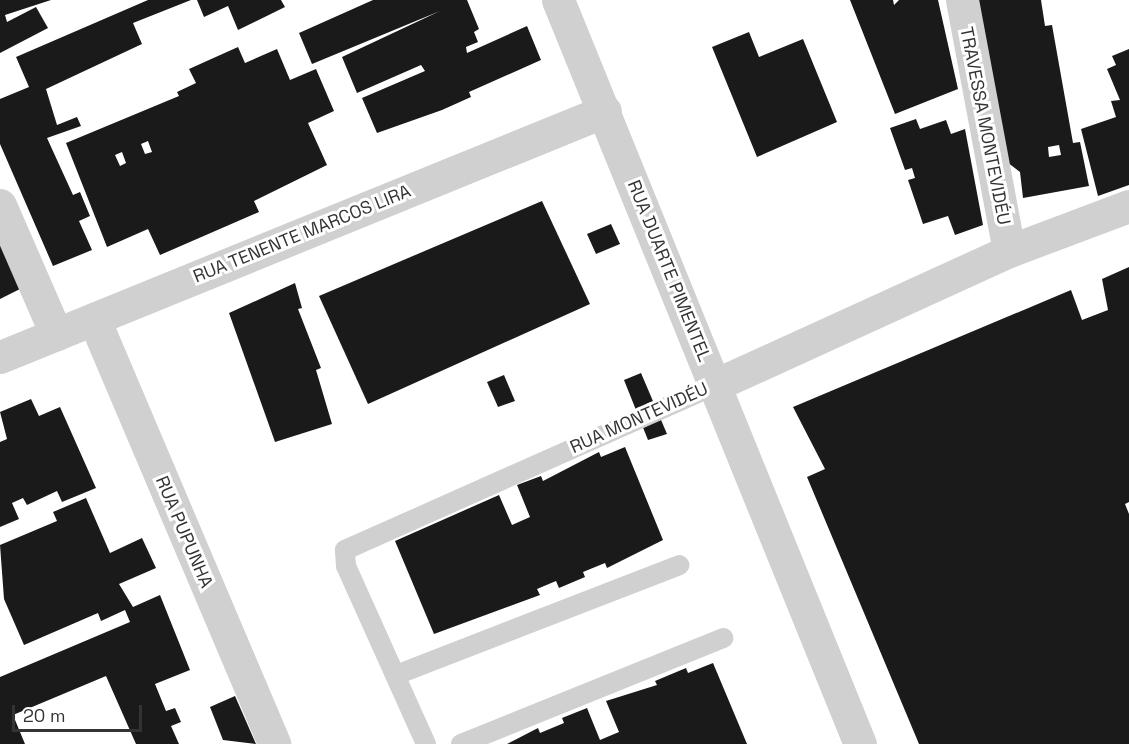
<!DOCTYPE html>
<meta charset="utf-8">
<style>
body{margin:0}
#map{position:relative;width:1129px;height:744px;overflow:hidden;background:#fff;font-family:"Space Grotesk",sans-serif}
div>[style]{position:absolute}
.building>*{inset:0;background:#1a1a1a}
.lane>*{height:20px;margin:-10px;padding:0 10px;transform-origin:10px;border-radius:10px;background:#d0d0d0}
.street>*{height:33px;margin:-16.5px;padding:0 16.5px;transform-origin:16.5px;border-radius:16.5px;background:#d0d0d0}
span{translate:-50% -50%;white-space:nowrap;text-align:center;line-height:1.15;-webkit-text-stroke:6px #fff;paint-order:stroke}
.street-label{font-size:18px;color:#333}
.scale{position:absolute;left:12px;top:705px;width:130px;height:27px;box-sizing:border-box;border:3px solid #333;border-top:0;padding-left:8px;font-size:18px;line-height:21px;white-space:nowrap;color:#333;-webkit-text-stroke:4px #fff;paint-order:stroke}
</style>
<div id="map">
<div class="building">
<div style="clip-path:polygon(0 0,51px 0,5px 15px,7px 22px,36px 7px,48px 28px,0 53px)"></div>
<div style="clip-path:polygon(148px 0,191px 0,133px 23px,142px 44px,46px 89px,57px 125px,77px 117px,81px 126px,47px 138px,73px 195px,80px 192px,90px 216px,79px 221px,92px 250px,53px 266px,0 144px,0 99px,29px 87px,16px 57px)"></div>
<div style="clip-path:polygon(197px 0,281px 0,285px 7px,238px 30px,228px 6px,204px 17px)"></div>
<div style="clip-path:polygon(373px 0,467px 0,479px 29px,474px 32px,478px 42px,466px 47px,467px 53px,527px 26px,541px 60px,469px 92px,471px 97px,442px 110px,377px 133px,362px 98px,425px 71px,421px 65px,357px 93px,342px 57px,440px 11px,312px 64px,299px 33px)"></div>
<div style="clip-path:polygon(850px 0,893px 0,894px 5px,899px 0,938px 0,958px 89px,895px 114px)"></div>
<div style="clip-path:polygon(evenodd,978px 0,1041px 0,1045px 26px,1052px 25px,1073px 143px,1080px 142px,1089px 186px,1023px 198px,1020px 172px,1007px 162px,978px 0,1059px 145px,1061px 155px,1049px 157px,1048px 147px,1059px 145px)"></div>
<div style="clip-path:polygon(749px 32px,759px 57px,803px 39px,837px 122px,757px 157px,712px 47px)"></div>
<div style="clip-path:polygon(evenodd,238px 47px,245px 63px,277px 49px,290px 80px,316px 69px,334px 111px,308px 123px,327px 165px,254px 201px,259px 212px,160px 255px,148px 229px,107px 247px,66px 143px,179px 96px,177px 92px,196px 83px,189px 69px,238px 47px,148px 141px,152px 152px,145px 154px,141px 144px,148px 141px,238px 47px,122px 152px,126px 163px,120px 166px,115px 155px,122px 152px)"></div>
<div style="clip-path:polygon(1129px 49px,1129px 185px,1098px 196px,1081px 129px,1116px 117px,1111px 101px,1120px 100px,1107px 69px,1116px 65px,1112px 56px)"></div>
<div style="clip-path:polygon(916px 119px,920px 129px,946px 120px,951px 134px,965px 129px,983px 225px,955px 235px,948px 216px,923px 224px,908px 180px,915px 178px,912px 168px,905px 170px,890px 128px)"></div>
<div style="clip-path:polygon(542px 201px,590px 304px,368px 404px,319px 296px)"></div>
<div style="clip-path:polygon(611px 224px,620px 244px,596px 254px,587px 234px)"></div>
<div style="clip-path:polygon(0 230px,22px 288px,0 299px)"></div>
<div style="clip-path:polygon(1129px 267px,1129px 502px,1125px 504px,1129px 514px,1129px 744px,919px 744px,807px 477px,825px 469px,793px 407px,1071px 290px,1082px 320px,1108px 310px,1102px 279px)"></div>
<div style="clip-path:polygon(295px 283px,302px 308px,298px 309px,321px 368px,316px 370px,332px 424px,275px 442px,229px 313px)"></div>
<div style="clip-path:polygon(641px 373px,667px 434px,648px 440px,624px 380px)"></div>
<div style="clip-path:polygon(504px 375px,515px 401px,498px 407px,487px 382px)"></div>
<div style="clip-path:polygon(31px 399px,39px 416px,60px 407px,96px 488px,62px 502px,57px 491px,27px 505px,23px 498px,12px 503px,19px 519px,0 527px,0 442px,7px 439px,0 412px)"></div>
<div style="clip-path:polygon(625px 447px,663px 540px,607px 568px,605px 563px,583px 572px,585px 577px,559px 588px,556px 581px,537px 589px,540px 595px,434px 634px,395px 541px,499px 495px,512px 525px,530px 517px,517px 485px,541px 476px,543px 481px,599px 452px,601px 457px)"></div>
<div style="clip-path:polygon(86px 498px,110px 553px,142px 538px,156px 568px,119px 584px,133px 607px,160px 595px,190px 670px,155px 684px,166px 711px,175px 708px,181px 722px,171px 726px,179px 744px,136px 744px,106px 676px,13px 715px,25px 744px,0 744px,0 677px,130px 622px,125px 610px,101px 621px,98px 613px,24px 645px,4px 599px,0 545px,57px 521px,53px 512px)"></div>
<div style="clip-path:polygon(713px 663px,747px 744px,507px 744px,538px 728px,540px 733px,564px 723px,562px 718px,587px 708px,600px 740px,619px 732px,606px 701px,657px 685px,655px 681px,686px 668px,688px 673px)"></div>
<div style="clip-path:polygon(235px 696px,256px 744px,223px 740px,210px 707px)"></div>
</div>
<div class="lane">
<div style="left:396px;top:675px;width:304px;rotate:-21.2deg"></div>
<div style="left:426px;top:744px;width:195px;rotate:-114.2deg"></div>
<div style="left:346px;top:566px;width:16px;rotate:-94deg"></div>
<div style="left:345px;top:550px;width:405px;rotate:-24deg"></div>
<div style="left:461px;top:744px;width:283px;rotate:-22deg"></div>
</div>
<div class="street">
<div style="left:558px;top:0;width:803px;rotate:67.91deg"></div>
<div style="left:962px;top:0;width:255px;rotate:79.4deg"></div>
<div style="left:0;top:205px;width:141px;rotate:66.5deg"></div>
<div style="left:94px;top:319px;width:462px;rotate:67deg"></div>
<div style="left:0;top:357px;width:653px;rotate:-22.13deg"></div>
<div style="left:715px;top:385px;width:323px;rotate:-24.5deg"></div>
<div style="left:1009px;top:251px;width:128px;rotate:-20.6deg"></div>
</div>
<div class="street-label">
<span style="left:985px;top:126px;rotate:79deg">TRAVESSA MONTEVIDÉU</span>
<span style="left:302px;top:234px;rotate:-22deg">RUA TENENTE MARCOS LIRA</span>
<span style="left:669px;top:271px;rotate:68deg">RUA DUARTE PIMENTEL</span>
<span style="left:639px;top:418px;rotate:-24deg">RUA MONTEVIDÉU</span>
<span style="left:184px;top:532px;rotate:67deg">RUA PUPUNHA</span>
</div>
<div class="scale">20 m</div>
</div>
